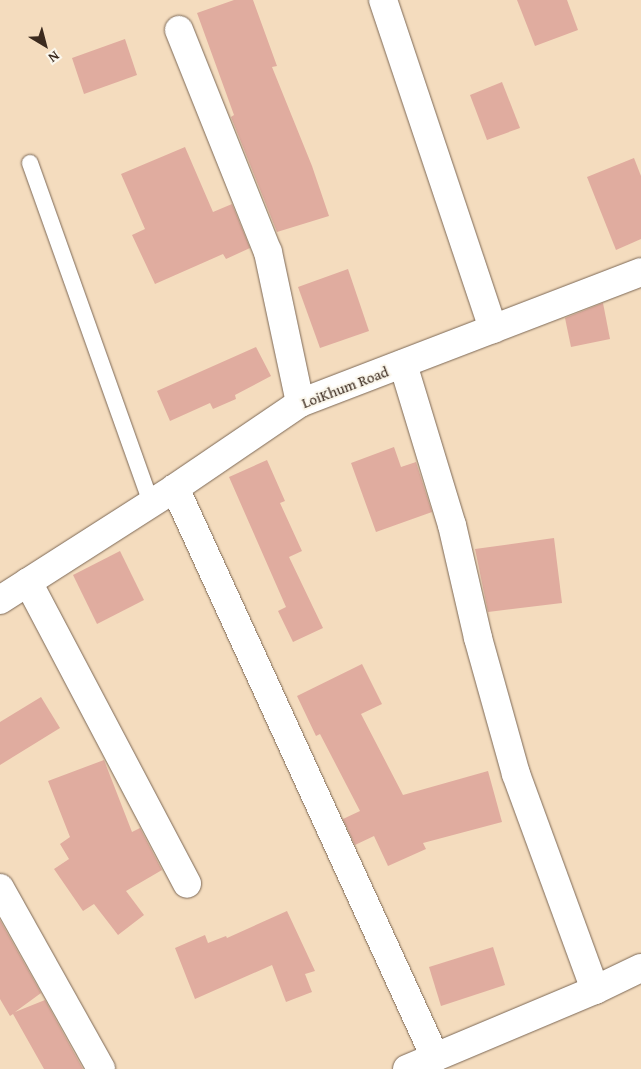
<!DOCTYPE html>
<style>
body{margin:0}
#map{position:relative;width:641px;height:1069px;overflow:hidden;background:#f4dcbe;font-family:"Gentium Book Plus",serif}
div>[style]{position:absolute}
.building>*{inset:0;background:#e0ac9f}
.roads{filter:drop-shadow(0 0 1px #7c6856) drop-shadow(0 0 1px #7c6856)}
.service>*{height:16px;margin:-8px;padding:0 8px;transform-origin:8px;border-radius:8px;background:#fff}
.minor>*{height:28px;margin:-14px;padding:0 14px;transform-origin:14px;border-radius:14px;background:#fff}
span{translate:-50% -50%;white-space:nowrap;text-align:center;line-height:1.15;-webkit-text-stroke:4px #fbf7ec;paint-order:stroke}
.street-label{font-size:15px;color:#3b2a1e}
.north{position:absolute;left:20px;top:20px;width:50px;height:50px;-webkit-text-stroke:4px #fbf7ec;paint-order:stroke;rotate:143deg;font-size:14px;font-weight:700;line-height:20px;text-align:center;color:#3b2a1e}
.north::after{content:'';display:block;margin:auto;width:18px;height:22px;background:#3b2a1e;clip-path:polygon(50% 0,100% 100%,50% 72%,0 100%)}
</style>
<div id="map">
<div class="building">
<div style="clip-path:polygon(234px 0,253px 0,277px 66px,272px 67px,312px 166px,329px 216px,277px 232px,231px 117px,234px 115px,197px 13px)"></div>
<div style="clip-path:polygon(517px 0,567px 0,578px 30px,535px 46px)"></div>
<div style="clip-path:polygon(125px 39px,137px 75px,84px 94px,72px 58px)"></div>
<div style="clip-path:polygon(502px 82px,520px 128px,487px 140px,470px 95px)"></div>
<div style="clip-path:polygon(185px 147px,213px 212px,232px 204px,250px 248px,226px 259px,223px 254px,155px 284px,132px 235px,145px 229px,121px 174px)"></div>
<div style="clip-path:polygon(634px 158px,641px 176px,641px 239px,616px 250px,587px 177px)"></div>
<div style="clip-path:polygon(348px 269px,369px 331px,320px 348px,298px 287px)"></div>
<div style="clip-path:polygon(603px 303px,610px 339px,571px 347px,565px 318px)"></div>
<div style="clip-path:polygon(256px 347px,271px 376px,235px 395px,236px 399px,213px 409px,210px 403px,170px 421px,157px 391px)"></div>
<div style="clip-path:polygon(394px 447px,401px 467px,416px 462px,432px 512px,376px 532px,351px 463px)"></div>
<div style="clip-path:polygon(267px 460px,285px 501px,280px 503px,302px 551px,289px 557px,323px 628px,293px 642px,278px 611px,286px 607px,229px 477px)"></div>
<div style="clip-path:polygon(554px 538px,562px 603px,488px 612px,475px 549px)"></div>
<div style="clip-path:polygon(120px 551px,144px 600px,97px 624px,73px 575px)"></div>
<div style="clip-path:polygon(362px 664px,382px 704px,361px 714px,403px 795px,488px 771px,502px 822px,423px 843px,426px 849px,388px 866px,374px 836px,355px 845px,343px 819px,360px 811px,320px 734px,316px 736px,297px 696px)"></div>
<div style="clip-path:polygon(41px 697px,60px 728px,0 765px,0 722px)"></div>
<div style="clip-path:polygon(104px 760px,132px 832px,140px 828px,162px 870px,126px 891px,144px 915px,118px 935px,94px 904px,83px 911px,54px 869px,69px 859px,60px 844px,70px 837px,48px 781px)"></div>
<div style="clip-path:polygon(287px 911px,315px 971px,305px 974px,312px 992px,286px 1002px,272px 965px,195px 999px,175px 948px,205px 935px,208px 943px,226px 936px,227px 938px)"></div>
<div style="clip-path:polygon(0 920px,41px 993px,15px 1012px,45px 1000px,83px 1069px,44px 1069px,13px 1014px,10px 1016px,0 999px)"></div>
<div style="clip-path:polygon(493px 947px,505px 985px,441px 1006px,429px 967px)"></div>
</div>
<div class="roads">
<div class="service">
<div style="left:30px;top:163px;width:361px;rotate:70.4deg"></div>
</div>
<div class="minor">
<div style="left:383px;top:0;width:347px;rotate:71.5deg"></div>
<div style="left:179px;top:30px;width:239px;rotate:68.2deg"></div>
<div style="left:268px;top:252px;width:154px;rotate:78deg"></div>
<div style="left:403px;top:364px;width:168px;rotate:73.1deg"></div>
<div style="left:452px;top:525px;width:116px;rotate:77deg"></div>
<div style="left:478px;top:638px;width:141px;rotate:74.4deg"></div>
<div style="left:516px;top:774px;width:230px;rotate:69.9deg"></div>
<div style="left:175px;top:488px;width:626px;rotate:65.44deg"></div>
<div style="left:28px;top:582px;width:341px;rotate:62.2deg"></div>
<div style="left:0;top:600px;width:208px;rotate:-32.6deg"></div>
<div style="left:175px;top:488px;width:151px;rotate:-34.2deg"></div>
<div style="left:300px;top:403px;width:365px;rotate:-21deg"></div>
<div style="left:0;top:888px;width:207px;rotate:60.8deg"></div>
<div style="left:407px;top:1069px;width:204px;rotate:-22.8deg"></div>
<div style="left:595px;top:990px;width:51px;rotate:-25.6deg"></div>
</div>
</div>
<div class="street-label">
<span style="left:345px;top:387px;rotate:-21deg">LoiKhum Road</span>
</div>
<div class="north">N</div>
</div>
